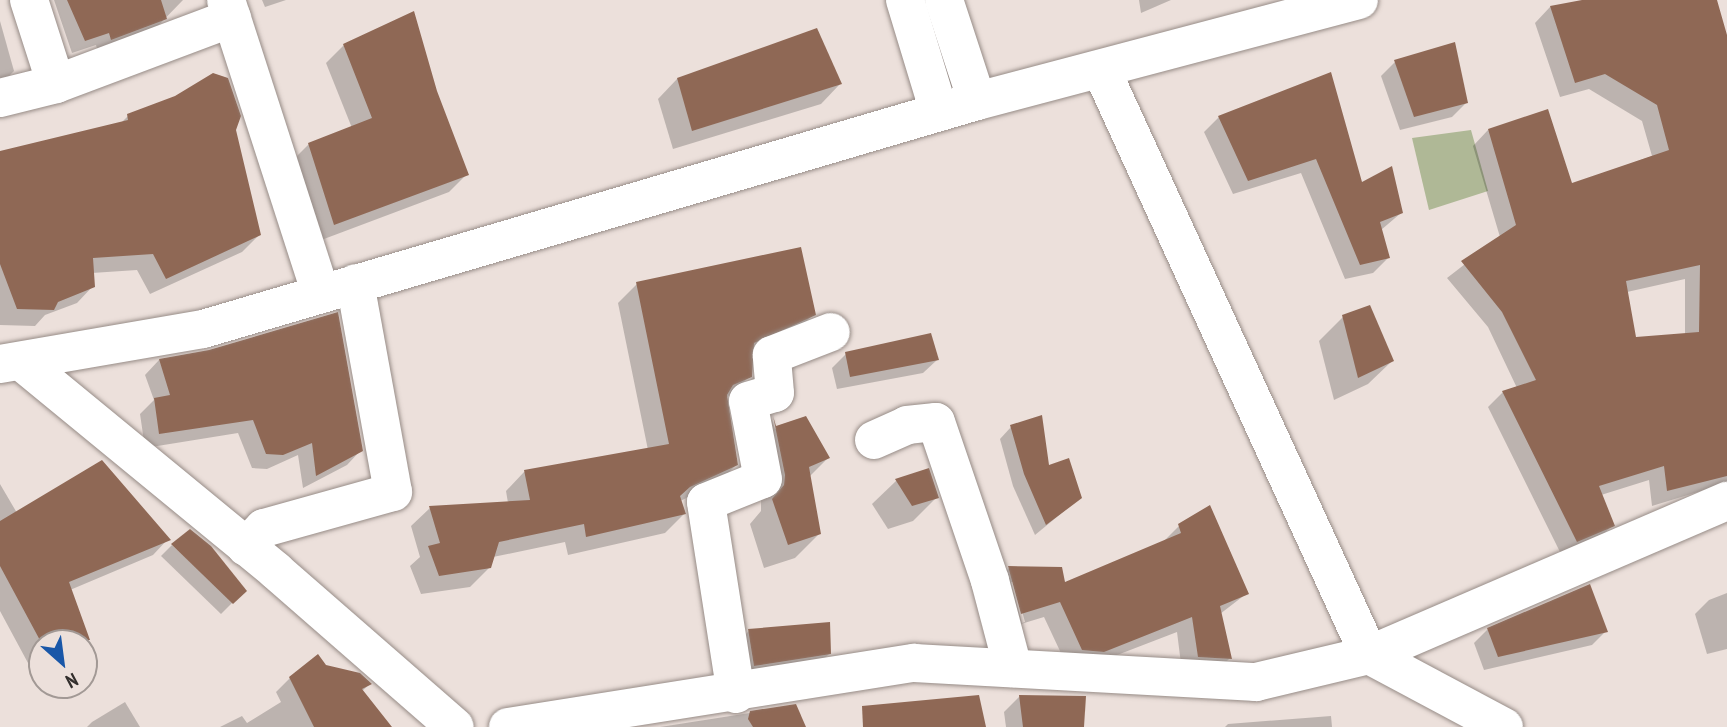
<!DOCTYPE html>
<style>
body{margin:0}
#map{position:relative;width:1727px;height:727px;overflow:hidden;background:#ece0db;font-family:"PT Sans Narrow",sans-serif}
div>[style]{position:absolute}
.green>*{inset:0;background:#afb896}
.shadow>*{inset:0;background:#0003}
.building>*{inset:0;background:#8f6855}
.roads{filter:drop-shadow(0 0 2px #978c87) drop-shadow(0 0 2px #978c87)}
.minor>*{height:38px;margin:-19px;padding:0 19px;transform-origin:19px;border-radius:19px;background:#fff}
.tertiary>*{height:38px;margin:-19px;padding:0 19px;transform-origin:19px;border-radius:19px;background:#fff}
span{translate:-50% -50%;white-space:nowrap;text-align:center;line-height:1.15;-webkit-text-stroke:7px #ece0db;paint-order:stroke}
.north{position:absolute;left:28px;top:629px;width:70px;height:70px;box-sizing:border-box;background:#ece0db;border:2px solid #a29995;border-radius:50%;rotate:152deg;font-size:19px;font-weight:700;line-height:28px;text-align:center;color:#322e2c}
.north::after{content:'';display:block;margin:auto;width:24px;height:32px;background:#1957a8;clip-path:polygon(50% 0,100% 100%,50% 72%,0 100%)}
</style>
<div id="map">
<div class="green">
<div style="clip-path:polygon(1471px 130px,1488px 191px,1429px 210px,1412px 138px)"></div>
</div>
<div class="shadow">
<div style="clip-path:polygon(54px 0,183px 0,152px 32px,98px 52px,96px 45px,72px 53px)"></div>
<div style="clip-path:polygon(262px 0,286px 0,265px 7px)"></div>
<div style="clip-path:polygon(1139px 0,1171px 0,1141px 13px)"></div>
<div style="clip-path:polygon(evenodd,1592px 0,1715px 0,1727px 41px,1727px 483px,1652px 506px,1649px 480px,1601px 495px,1613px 525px,1597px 540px,1562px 556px,1488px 407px,1503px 392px,1517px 388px,1488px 327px,1447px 278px,1500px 237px,1473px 146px,1488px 130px,1571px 185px,1652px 156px,1642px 121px,1589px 89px,1560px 97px,1535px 23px,1550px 7px,1592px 0,1685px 279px,1685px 335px,1635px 339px,1627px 292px,1685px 279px)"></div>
<div style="clip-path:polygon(0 21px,14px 71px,0 85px)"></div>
<div style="clip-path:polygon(344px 45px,435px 91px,467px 174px,449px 192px,316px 242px,291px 162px,309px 144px,352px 128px,326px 63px)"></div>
<div style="clip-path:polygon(1395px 62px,1466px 103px,1452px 117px,1400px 130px,1381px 76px)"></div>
<div style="clip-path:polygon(1330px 74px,1361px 185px,1401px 213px,1381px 230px,1388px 258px,1373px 273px,1345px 279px,1301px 173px,1233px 194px,1204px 132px,1219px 117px)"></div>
<div style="clip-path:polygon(677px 79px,840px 84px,821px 104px,673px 149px,658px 99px)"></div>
<div style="clip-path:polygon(128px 116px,235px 130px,259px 235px,242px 252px,150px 294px,137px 270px,92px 273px,93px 286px,77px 303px,45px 315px,35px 326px,0 325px,0 152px,120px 124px)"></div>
<div style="clip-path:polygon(637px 284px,814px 314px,794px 333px,752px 353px,750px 376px,726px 398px,736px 465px,717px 484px,680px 501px,684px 514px,665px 533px,568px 555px,565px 542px,493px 557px,490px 567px,470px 587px,421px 594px,410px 566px,420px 557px,411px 526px,430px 508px,508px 503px,506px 491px,524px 472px,648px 450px,618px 303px)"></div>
<div style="clip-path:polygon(1343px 317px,1392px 361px,1368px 384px,1334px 400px,1319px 341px)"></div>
<div style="clip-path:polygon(210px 352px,361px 450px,347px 465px,303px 488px,298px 455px,267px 469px,252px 468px,238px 433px,145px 448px,140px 414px,154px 400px,145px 375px,159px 360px)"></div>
<div style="clip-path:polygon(846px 354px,937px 360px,923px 373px,837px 389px,832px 368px)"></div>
<div style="clip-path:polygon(805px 418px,828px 458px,809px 477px,819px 534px,795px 558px,764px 568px,750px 524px,761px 511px,761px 500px,750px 442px,772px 420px,775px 429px)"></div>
<div style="clip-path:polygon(1011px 427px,1080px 498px,1035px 535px,1013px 486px,1000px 439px)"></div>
<div style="clip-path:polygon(928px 471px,937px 497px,913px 521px,888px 529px,872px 504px,896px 481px)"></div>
<div style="clip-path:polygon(0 484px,17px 513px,168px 539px,153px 555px,70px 590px,88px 640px,84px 644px,42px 643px,42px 672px,35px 676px,0 611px)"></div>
<div style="clip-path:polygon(evenodd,1179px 526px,1246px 594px,1220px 614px,1230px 658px,1214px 674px,1182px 672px,1177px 632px,1086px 667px,1067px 666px,1044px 617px,1005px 629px,993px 584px,1009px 568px,1064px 584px,1163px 542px,1179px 526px,1011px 582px,1014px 582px,1025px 622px,1022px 623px,1011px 582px)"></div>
<div style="clip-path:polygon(172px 545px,233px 602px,221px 614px,161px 556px)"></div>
<div style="clip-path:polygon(1727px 593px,1727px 649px,1707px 654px,1695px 614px,1709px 600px)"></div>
<div style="clip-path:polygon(1488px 629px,1606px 631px,1592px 645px,1484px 670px,1474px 643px)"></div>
<div style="clip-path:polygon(749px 631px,830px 653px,806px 677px,730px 689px,725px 654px)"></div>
<div style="clip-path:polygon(325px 667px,370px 684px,362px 691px,389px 727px,220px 727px,242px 716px,247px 723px,281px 702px,276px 692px,290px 678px)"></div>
<div style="clip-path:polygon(1020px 696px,1082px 727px,1006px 727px,1004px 712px)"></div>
<div style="clip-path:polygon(125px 702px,140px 727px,87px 727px,92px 722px)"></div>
<div style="clip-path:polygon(795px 706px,804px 727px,660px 727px)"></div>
<div style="clip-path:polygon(1331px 716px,1332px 727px,1225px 727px,1228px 724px)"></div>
</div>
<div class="building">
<div style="clip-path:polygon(67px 0,161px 0,167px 19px,111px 40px,109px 33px,85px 41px)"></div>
<div style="clip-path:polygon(evenodd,1582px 0,1717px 0,1727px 35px,1727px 476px,1667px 491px,1664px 466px,1599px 486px,1615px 526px,1577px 542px,1502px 391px,1536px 380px,1502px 312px,1461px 261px,1516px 225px,1488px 129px,1548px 109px,1572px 183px,1669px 150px,1657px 105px,1605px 74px,1575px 83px,1550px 6px,1582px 0,1700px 265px,1699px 332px,1636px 337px,1626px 281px,1700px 265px)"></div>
<div style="clip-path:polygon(414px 11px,437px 91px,469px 175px,334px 225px,308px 143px,372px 118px,343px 44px)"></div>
<div style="clip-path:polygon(817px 28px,842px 84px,692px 131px,677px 78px)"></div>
<div style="clip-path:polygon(1455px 42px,1468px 103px,1414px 117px,1394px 60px)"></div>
<div style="clip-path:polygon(1331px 72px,1362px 182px,1392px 166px,1403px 213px,1380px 222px,1390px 258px,1360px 265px,1316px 159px,1248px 181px,1218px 116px)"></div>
<div style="clip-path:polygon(213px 73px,228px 78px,241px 116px,236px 130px,261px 235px,166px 279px,153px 254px,93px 258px,95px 287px,58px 302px,54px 310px,17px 309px,0 264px,0 151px,128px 120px,127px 114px,175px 96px)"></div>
<div style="clip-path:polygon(801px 247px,816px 315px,754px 343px,752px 377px,733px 385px,727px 395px,738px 465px,690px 487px,680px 496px,686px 514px,586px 537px,584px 524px,499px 542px,491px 568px,439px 576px,428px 546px,440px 543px,429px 506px,530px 500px,524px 470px,669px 444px,636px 282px)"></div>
<div style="clip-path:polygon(1370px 305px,1394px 361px,1358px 378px,1342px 315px)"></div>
<div style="clip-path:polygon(338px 312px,363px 451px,316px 476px,312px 443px,283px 455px,266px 454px,253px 420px,159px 434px,154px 398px,170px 395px,159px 359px,209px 350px)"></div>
<div style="clip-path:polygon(931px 333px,939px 360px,850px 377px,845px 352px)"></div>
<div style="clip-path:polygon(1042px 415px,1049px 465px,1069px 458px,1082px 498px,1046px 525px,1024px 474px,1010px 425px)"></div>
<div style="clip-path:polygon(773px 416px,776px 426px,806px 416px,830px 458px,809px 467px,821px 534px,788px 545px,772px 499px,784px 485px,785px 475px)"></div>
<div style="clip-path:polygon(102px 460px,171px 540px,69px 582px,90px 640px,42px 644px,0 566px,0 521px)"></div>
<div style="clip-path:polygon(929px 468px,939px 498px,912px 506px,895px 479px)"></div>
<div style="clip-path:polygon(1210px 505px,1249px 594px,1220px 606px,1232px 659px,1198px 657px,1192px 617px,1104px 652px,1082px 650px,1060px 602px,1021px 614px,1008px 566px,1062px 567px,1065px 582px,1181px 533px,1178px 524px)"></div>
<div style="clip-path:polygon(190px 529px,211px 546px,247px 591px,233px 604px,171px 544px)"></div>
<div style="clip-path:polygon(1590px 584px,1608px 632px,1498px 657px,1487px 628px)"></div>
<div style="clip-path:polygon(830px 622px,831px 654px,754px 666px,748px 629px)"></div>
<div style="clip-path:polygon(318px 654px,326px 665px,360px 673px,372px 684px,362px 689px,392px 727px,314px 727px,289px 677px)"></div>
<div style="clip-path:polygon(979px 695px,986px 727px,863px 727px,862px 706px)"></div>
<div style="clip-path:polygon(1019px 695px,1086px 696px,1084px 727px,1023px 727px)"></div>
<div style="clip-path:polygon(796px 704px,806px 727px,753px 727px,748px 719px,750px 711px)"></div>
</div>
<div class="roads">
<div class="minor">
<div style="left:29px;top:0;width:88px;rotate:72.2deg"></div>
<div style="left:226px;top:0;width:309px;rotate:72.1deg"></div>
<div style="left:0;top:98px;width:58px;rotate:-14deg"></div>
<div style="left:56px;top:84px;width:188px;rotate:-20.6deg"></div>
<div style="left:22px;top:362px;width:329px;rotate:39.4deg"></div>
<div style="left:276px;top:571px;width:237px;rotate:41.1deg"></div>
<div style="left:874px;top:440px;width:36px;rotate:-24deg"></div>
<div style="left:907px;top:425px;width:29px;rotate:-6deg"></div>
<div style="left:936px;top:422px;width:168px;rotate:71.2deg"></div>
<div style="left:990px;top:581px;width:90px;rotate:75.2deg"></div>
<div style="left:246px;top:547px;width:26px;rotate:-47deg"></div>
<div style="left:264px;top:528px;width:134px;rotate:-15.6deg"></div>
<div style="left:393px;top:492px;width:212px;rotate:-100.3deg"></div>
<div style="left:736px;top:694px;width:194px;rotate:-98.9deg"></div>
<div style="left:706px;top:502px;width:61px;rotate:-22deg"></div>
<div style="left:763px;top:479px;width:79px;rotate:-100.9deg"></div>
<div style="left:748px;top:401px;width:28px;rotate:-17deg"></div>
<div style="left:775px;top:393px;width:38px;rotate:-95deg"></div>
<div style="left:772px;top:355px;width:63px;rotate:-21.3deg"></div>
<div style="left:508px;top:727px;width:411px;rotate:-9deg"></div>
<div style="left:914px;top:663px;width:343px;rotate:3.2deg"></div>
<div style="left:1256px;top:682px;width:116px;rotate:-13.4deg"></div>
<div style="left:1369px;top:655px;width:390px;rotate:-23.3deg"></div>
</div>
<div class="tertiary">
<div style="left:905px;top:0;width:117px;rotate:73.1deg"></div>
<div style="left:944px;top:0;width:106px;rotate:71.9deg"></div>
<div style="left:1101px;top:69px;width:644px;rotate:65.42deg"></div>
<div style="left:1369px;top:655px;width:153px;rotate:28.1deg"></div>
<div style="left:0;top:364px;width:206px;rotate:-9.8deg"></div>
<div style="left:203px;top:329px;width:807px;rotate:-16.41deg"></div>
<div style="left:977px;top:101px;width:395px;rotate:-14.8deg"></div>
</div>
</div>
<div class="north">N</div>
</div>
